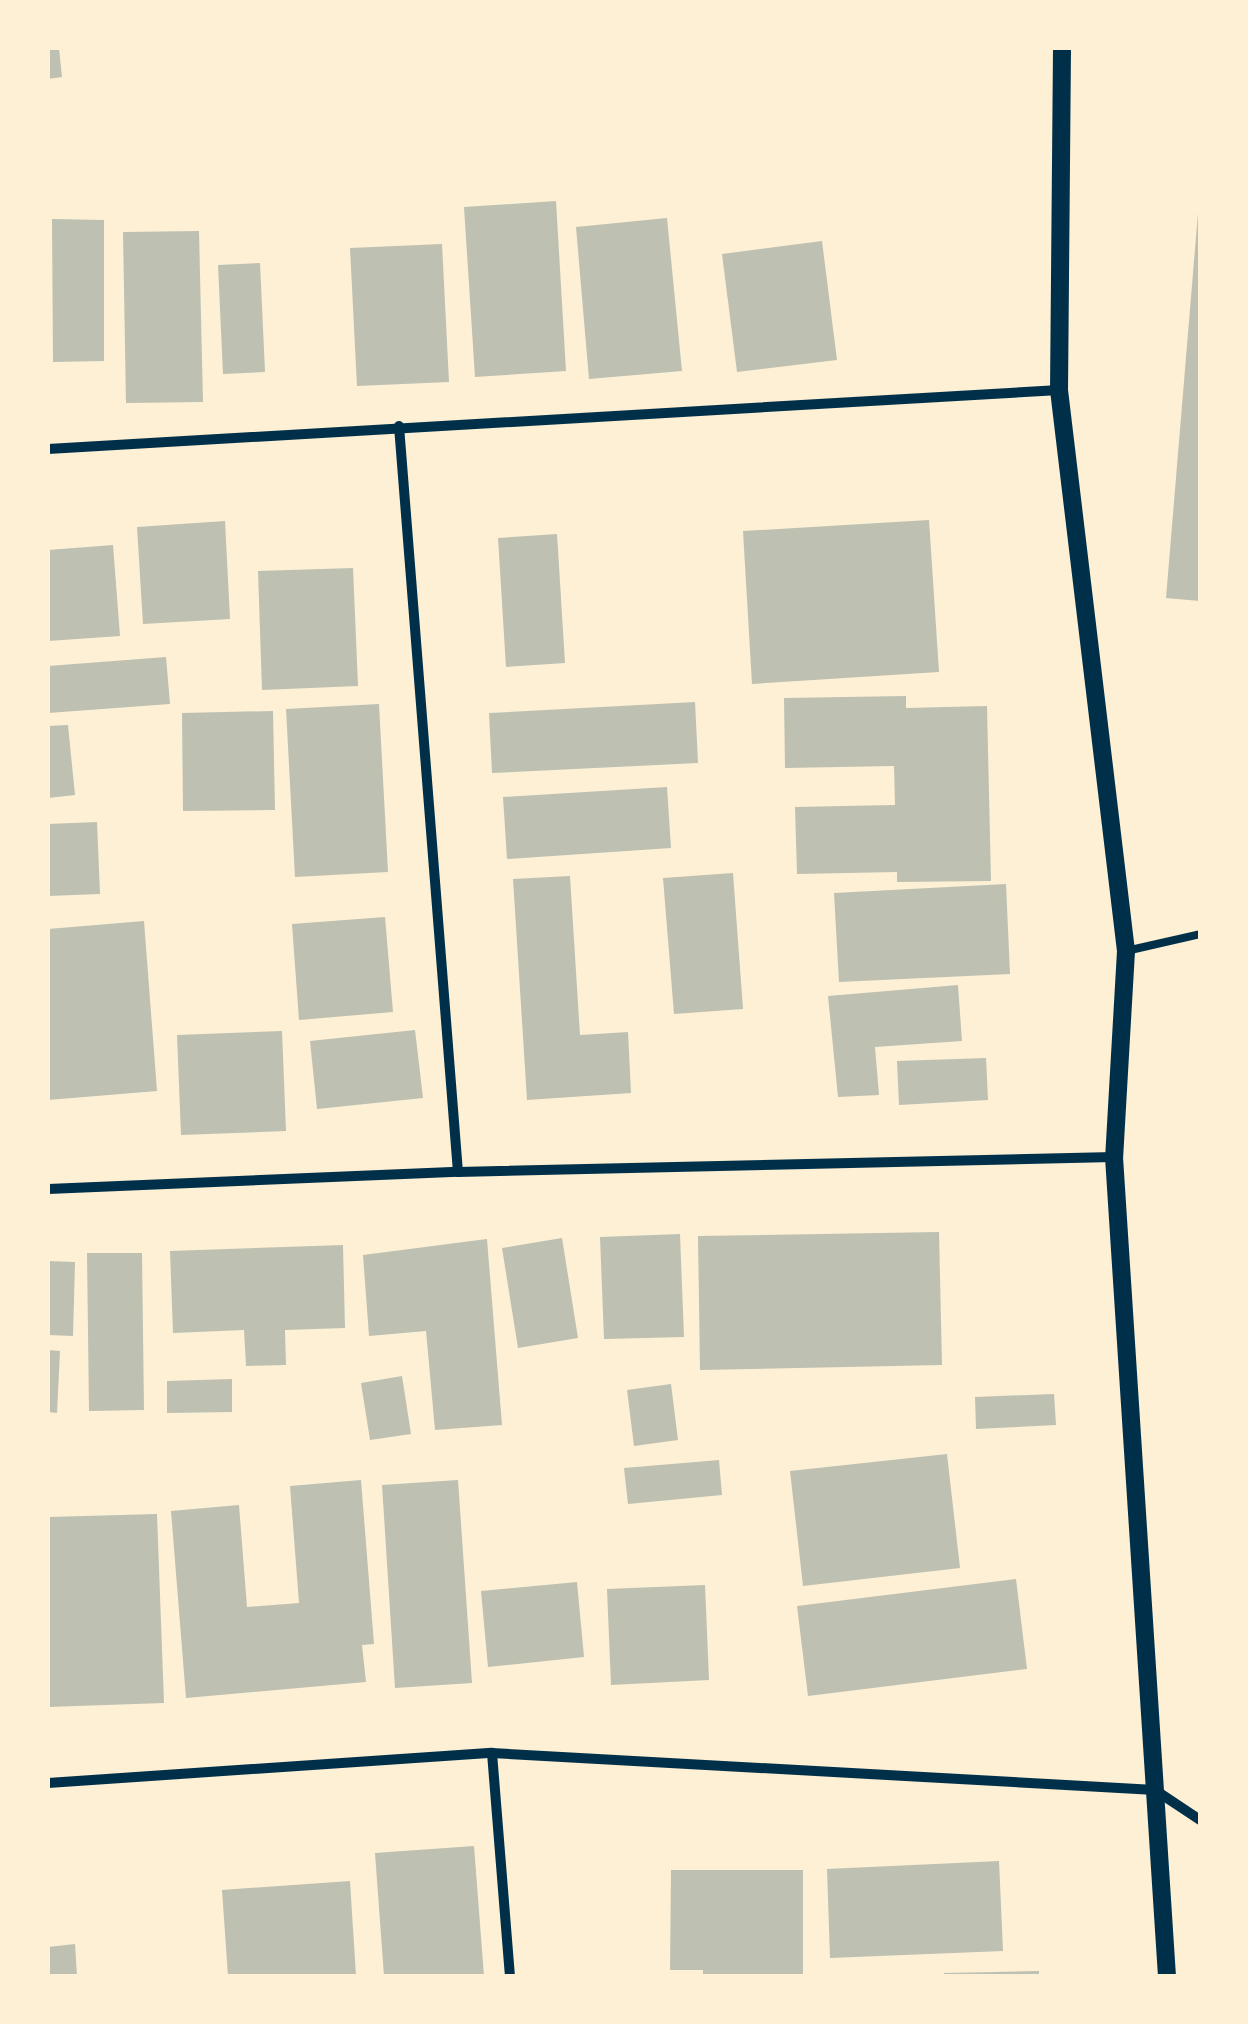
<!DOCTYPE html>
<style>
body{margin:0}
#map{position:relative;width:1248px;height:2024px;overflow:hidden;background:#fdf0d5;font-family:"Crimson Pro",serif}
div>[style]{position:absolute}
.building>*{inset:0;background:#bec0b2}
.service>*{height:8px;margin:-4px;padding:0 4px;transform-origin:4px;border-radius:4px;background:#003049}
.minor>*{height:10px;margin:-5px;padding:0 5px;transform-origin:5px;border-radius:5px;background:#003049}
.tertiary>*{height:18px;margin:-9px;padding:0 9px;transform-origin:9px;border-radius:9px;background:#003049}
span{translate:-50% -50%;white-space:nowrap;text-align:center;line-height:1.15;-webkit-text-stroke:10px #fdf0d5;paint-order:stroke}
.frame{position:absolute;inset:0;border:50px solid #fdf0d5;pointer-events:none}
</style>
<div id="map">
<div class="building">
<div style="clip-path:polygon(48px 48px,59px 48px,62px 77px,48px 79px)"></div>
<div style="clip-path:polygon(556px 201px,566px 371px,475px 377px,464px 207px)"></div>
<div style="clip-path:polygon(1198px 213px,1200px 213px,1200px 601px,1166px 598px)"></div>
<div style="clip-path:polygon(667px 218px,682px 371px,589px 379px,576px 227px)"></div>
<div style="clip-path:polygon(52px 219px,104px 220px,104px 361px,53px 362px)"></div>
<div style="clip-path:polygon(199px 231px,203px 402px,126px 403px,123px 232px)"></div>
<div style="clip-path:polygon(822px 241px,837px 360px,737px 372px,722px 254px)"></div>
<div style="clip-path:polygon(442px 244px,449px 382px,357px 386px,350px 248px)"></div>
<div style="clip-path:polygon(260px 263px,265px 372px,223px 374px,218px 265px)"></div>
<div style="clip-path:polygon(929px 520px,939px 672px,752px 684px,743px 531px)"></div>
<div style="clip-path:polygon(225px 521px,230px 619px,143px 624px,137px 527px)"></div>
<div style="clip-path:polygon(557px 534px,565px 663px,506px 667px,498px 538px)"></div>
<div style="clip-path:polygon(113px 545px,120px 636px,48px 641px,48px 550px)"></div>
<div style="clip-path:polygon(353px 568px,358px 686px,262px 690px,258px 571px)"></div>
<div style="clip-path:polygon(166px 657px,170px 704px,48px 713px,48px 666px)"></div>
<div style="clip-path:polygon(906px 696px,906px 708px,987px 706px,991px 881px,897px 882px,897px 872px,797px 874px,795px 807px,895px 805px,894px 766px,785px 768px,784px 698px)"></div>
<div style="clip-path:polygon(695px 702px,698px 763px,492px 773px,489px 713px)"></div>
<div style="clip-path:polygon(379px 704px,388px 872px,295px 877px,286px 709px)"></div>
<div style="clip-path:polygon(273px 711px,275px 810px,183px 811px,182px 713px)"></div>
<div style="clip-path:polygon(68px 725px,75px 795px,48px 798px,48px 726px)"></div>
<div style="clip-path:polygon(667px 787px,671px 848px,507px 859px,503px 797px)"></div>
<div style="clip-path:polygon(97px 822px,100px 894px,48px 896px,48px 824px)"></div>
<div style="clip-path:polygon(733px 873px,743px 1009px,674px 1014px,663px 878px)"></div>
<div style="clip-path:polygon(570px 876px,580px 1035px,628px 1032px,631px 1093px,527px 1100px,513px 879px)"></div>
<div style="clip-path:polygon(1006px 884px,1010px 974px,839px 982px,834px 893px)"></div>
<div style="clip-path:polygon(385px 917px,393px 1012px,299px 1020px,292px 924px)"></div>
<div style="clip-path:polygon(144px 921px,157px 1091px,48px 1100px,48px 929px)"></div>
<div style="clip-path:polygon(958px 985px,962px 1041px,875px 1047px,879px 1095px,838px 1097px,828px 996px)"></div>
<div style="clip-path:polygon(415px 1030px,423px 1098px,317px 1109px,310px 1041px)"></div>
<div style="clip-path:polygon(282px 1031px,286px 1131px,181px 1135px,177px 1035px)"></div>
<div style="clip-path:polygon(986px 1058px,988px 1100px,899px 1105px,897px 1061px)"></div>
<div style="clip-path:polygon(939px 1232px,942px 1365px,700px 1370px,698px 1236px)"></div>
<div style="clip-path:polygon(680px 1234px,684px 1337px,604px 1339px,600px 1237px)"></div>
<div style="clip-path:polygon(562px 1238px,578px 1338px,518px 1348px,502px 1248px)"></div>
<div style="clip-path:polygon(487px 1239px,502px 1425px,435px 1430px,426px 1331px,369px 1336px,363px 1255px)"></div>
<div style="clip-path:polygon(343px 1245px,345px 1328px,285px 1330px,286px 1365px,246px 1366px,244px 1330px,173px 1333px,170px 1251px)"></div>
<div style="clip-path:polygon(87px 1253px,142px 1253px,144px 1410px,89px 1411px)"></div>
<div style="clip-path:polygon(48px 1261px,75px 1262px,73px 1336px,48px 1335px)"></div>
<div style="clip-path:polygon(48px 1350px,60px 1351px,57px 1413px,48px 1412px)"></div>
<div style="clip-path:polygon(402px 1376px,411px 1434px,370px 1440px,361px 1383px)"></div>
<div style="clip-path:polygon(232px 1379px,232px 1412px,167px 1413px,167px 1381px)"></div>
<div style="clip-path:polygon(671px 1384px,678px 1440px,634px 1446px,627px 1390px)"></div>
<div style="clip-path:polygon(1054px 1394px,1056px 1425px,976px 1429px,975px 1397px)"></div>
<div style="clip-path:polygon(947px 1454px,960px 1568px,803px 1586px,790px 1471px)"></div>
<div style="clip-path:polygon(719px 1460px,722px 1495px,628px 1504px,624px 1468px)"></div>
<div style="clip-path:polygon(361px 1480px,374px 1644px,362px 1645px,366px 1682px,186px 1698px,171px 1511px,239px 1505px,247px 1607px,299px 1603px,290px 1486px)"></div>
<div style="clip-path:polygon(458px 1480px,472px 1683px,395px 1688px,382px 1485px)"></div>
<div style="clip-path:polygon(157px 1514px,164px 1703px,48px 1707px,48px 1517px)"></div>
<div style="clip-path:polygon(1016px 1579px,1027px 1669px,808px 1696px,797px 1606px)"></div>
<div style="clip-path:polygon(577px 1582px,584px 1657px,488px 1667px,481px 1591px)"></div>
<div style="clip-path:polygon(705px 1585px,709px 1680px,611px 1685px,607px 1589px)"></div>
<div style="clip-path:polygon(474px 1846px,484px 1976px,384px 1976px,375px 1853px)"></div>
<div style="clip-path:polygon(999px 1861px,1003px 1951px,830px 1958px,827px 1869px)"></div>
<div style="clip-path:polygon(671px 1870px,803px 1870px,803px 1976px,703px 1976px,703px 1970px,670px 1970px)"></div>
<div style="clip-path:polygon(350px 1881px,356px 1976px,228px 1976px,222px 1890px)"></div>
<div style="clip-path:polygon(75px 1944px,77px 1976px,48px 1976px,48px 1947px)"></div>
<div style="clip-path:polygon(1039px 1971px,1039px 1976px,944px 1976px,944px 1973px)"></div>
</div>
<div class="service">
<div style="left:1126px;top:951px;width:76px;rotate:-12.9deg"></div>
</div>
<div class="minor">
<div style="left:399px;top:426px;width:748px;rotate:85.48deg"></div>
<div style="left:48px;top:449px;width:1013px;rotate:-3.34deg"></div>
<div style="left:48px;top:1189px;width:410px;rotate:-2.4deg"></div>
<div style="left:458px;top:1172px;width:656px;rotate:-1.31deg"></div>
<div style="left:492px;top:1753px;width:224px;rotate:85.4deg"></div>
<div style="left:48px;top:1783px;width:445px;rotate:-3.9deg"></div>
<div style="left:492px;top:1753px;width:664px;rotate:3.19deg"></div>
<div style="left:1155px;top:1790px;width:54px;rotate:33.7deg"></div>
</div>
<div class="tertiary">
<div style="left:1062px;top:48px;width:342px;rotate:90.5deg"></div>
<div style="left:1059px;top:390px;width:565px;rotate:83.19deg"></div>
<div style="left:1126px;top:951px;width:206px;rotate:93.3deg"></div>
<div style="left:1114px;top:1157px;width:821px;rotate:86.3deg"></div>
</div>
<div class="frame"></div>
</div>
